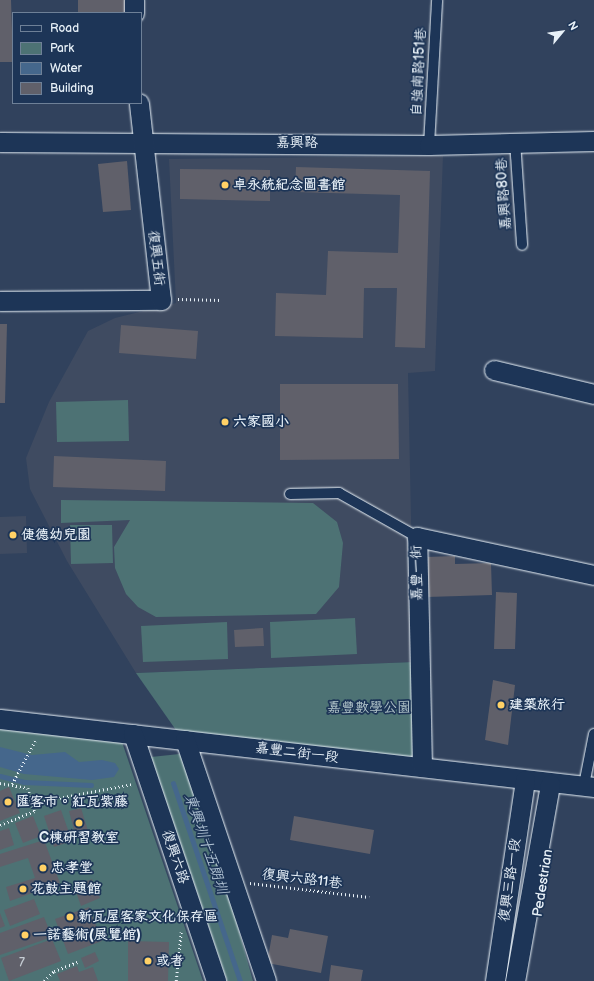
<!DOCTYPE html>
<meta charset="utf-8">
<style>
body{margin:0}
#map{position:relative;width:594px;height:981px;overflow:hidden;background:#31425d;font-family:"Balsamiq Sans","LXGW WenKai TC",sans-serif}
div>[style]{position:absolute}
.built>*{inset:0;background:#3f4b61}
.green>*{inset:0;background:#4d7274}
.water>*{inset:0;background:#45678c}
.stream>*{height:5px;margin:-2.5px;padding:0 2.5px;transform-origin:2.5px;border-radius:2.5px;background:#45678c}
.building>*{inset:0;background:#60606a}
.path>*{height:2.5px;margin-top:-1.25px;transform-origin:0;background:repeating-linear-gradient(90deg,#e8f1f8 0 1px,transparent 0 4px)}
.roads{filter:drop-shadow(0 0 1px #e8f1f8) drop-shadow(0 0 1px #e8f1f8)}
.lane>*{height:10px;margin:-5px;padding:0 5px;transform-origin:5px;border-radius:5px;background:#1d3557}
.street>*{height:19px;margin:-9.5px;padding:0 9.5px;transform-origin:9.5px;border-radius:9.5px;background:#1d3557}
.dots>*{width:11px;height:11px;translate:-50% -50%;box-sizing:border-box;border:2px solid #1d3557;border-radius:50%}
span{translate:-50% -50%;white-space:nowrap;text-align:center;line-height:1.15;-webkit-text-stroke:3.5px #1d3557;paint-order:stroke}
.number-label{font-size:12px;color:#c6cdd4}
.number-label span{-webkit-text-stroke-width:0}
.street-label{font-size:14px;color:#e8f1f8}
.poi-label{font-size:14px;color:#e8f1f8;font-weight:700}
.left{translate:0 -50%;text-align:left}
.park-label{font-size:14px;color:#b2c5ca}
.water-label{font-size:15px;color:#afc1d2;font-style:italic}
.legend{position:absolute;left:12px;top:12px;width:130px;height:92px;box-sizing:border-box;background:#1d3557;border:1px solid #6e8097;margin:0;padding:5px 7px;list-style:none;font-size:12px;color:#e8f1f8}
.legend li{display:flex;align-items:center;gap:8px;height:20px}
.legend b{width:20px;border:1px solid #6e8097}
.north{position:absolute;left:542px;top:12px;width:40px;height:40px;-webkit-text-stroke:3px #1d3557;paint-order:stroke;rotate:61deg;font-size:11px;font-weight:700;line-height:16px;text-align:center;color:#e8f1f8}
.north::after{content:'';display:block;margin:auto;width:14px;height:18px;background:#e8f1f8;clip-path:polygon(50% 0,100% 100%,50% 72%,0 100%)}
</style>
<div id="map">
<div class="built">
<div style="clip-path:polygon(443px 156px,435px 371px,408px 373px,414px 662px,136px 673px,67px 561px,30px 489px,26px 458px,49px 402px,88px 331px,115px 318px,176px 303px,169px 159px)"></div>
<div style="clip-path:polygon(26px 516px,27px 553px,0 554px,0 517px)"></div>
</div>
<div class="green">
<div style="clip-path:polygon(128px 400px,129px 441px,57px 442px,56px 402px)"></div>
<div style="clip-path:polygon(61px 500px,313px 503px,337px 522px,343px 543px,339px 587px,316px 614px,156px 617px,138px 607px,126px 594px,115px 568px,114px 547px,130px 520px,61px 523px)"></div>
<div style="clip-path:polygon(70px 525px,112px 525px,113px 563px,71px 564px)"></div>
<div style="clip-path:polygon(355px 618px,357px 654px,271px 658px,270px 622px)"></div>
<div style="clip-path:polygon(227px 622px,228px 659px,143px 662px,141px 626px)"></div>
<div style="clip-path:polygon(414px 662px,413px 757px,178px 733px,136px 673px)"></div>
<div style="clip-path:polygon(0 729px,122px 742px,203px 981px,0 981px)"></div>
<div style="clip-path:polygon(189px 753px,253px 981px,227px 981px,151px 757px)"></div>
</div>
<div class="water">
<div style="clip-path:polygon(0 747px,32px 755px,65px 752px,79px 762px,102px 760px,115px 763px,119px 769px,114px 777px,92px 780px,24px 774px,0 767px)"></div>
</div>
<div class="stream">
<div style="left:0;top:776px;width:25px;rotate:14deg"></div>
<div style="left:24px;top:782px;width:67px;rotate:2.6deg"></div>
<div style="left:173px;top:783px;width:209px;rotate:71.3deg"></div>
</div>
<div class="building">
<div style="clip-path:polygon(0 0,11px 0,13px 62px,0 62px)"></div>
<div style="clip-path:polygon(78px 0,125px 0,125px 13px,78px 13px)"></div>
<div style="clip-path:polygon(127px 161px,131px 210px,103px 212px,98px 164px)"></div>
<div style="clip-path:polygon(296px 167px,430px 171px,425px 348px,395px 347px,397px 288px,364px 288px,363px 338px,275px 336px,276px 293px,326px 295px,328px 251px,398px 253px,400px 195px,295px 192px)"></div>
<div style="clip-path:polygon(180px 169px,270px 170px,270px 201px,180px 199px)"></div>
<div style="clip-path:polygon(0 324px,7px 324px,5px 403px,0 403px)"></div>
<div style="clip-path:polygon(121px 325px,198px 331px,196px 359px,119px 353px)"></div>
<div style="clip-path:polygon(280px 384px,398px 384px,399px 459px,280px 460px)"></div>
<div style="clip-path:polygon(54px 456px,166px 461px,165px 491px,53px 487px)"></div>
<div style="clip-path:polygon(455px 556px,455px 564px,491px 563px,492px 595px,427px 597px,426px 557px)"></div>
<div style="clip-path:polygon(496px 592px,517px 593px,515px 649px,494px 649px)"></div>
<div style="clip-path:polygon(263px 628px,264px 646px,235px 647px,234px 630px)"></div>
<div style="clip-path:polygon(493px 680px,515px 685px,508px 745px,485px 740px)"></div>
<div style="clip-path:polygon(9px 787px,20px 813px,0 821px,0 791px)"></div>
<div style="clip-path:polygon(81px 808px,89px 834px,76px 838px,69px 811px)"></div>
<div style="clip-path:polygon(61px 810px,72px 841px,54px 847px,44px 816px)"></div>
<div style="clip-path:polygon(33px 816px,41px 836px,23px 843px,15px 823px)"></div>
<div style="clip-path:polygon(294px 816px,374px 830px,370px 854px,290px 840px)"></div>
<div style="clip-path:polygon(9px 828px,14px 845px,0 850px,0 831px)"></div>
<div style="clip-path:polygon(44px 840px,60px 883px,10px 901px,6px 887px,35px 878px,28px 858px,0 867px,0 854px)"></div>
<div style="clip-path:polygon(92px 879px,100px 898px,81px 906px,74px 886px)"></div>
<div style="clip-path:polygon(34px 899px,40px 914px,10px 926px,4px 910px)"></div>
<div style="clip-path:polygon(89px 907px,102px 941px,68px 954px,55px 919px)"></div>
<div style="clip-path:polygon(0 913px,5px 926px,0 928px)"></div>
<div style="clip-path:polygon(44px 917px,52px 937px,0 955px,0 933px)"></div>
<div style="clip-path:polygon(290px 929px,328px 936px,321px 973px,267px 963px,272px 935px,288px 938px)"></div>
<div style="clip-path:polygon(52px 939px,61px 961px,9px 981px,1px 958px)"></div>
<div style="clip-path:polygon(128px 941px,169px 942px,168px 981px,128px 981px)"></div>
<div style="clip-path:polygon(95px 952px,99px 961px,85px 968px,81px 958px)"></div>
<div style="clip-path:polygon(331px 965px,363px 970px,361px 981px,329px 981px)"></div>
<div style="clip-path:polygon(77px 966px,79px 972px,93px 967px,98px 981px,60px 981px,57px 974px)"></div>
</div>
<div class="path">
<div style="left:178px;top:299px;width:44px;rotate:1.3deg"></div>
<div style="left:0;top:783px;width:28px;rotate:10deg"></div>
<div style="left:28px;top:788px;width:16px;rotate:75deg"></div>
<div style="left:12px;top:784px;width:49px;rotate:-61.9deg"></div>
<div style="left:0;top:825px;width:37px;rotate:-22deg"></div>
<div style="left:34px;top:811px;width:8px;rotate:-104deg"></div>
<div style="left:32px;top:803px;width:103px;rotate:-10.7deg"></div>
<div style="left:250px;top:883px;width:120px;rotate:6.7deg"></div>
<div style="left:44px;top:981px;width:14px;rotate:-45deg"></div>
<div style="left:54px;top:971px;width:25px;rotate:-21deg"></div>
<div style="left:176px;top:981px;width:49px;rotate:-84.2deg"></div>
</div>
<div class="roads">
<div class="lane">
<div style="left:515px;top:141px;width:104px;rotate:86.1deg"></div>
<div style="left:429px;top:145px;width:145px;rotate:-86.8deg"></div>
<div style="left:290px;top:494px;width:49px;rotate:-1.2deg"></div>
<div style="left:339px;top:493px;width:90px;rotate:29.4deg"></div>
<div style="left:584px;top:785px;width:52px;rotate:-78.9deg"></div>
</div>
<div class="street">
<div style="left:134px;top:0;width:13px;rotate:90deg"></div>
<div style="left:0;top:142px;width:429px;rotate:0.4deg"></div>
<div style="left:429px;top:145px;width:165px;rotate:-1.4deg"></div>
<div style="left:0;top:301px;width:161px;rotate:-0.4deg"></div>
<div style="left:161px;top:300px;width:198px;rotate:-96.4deg"></div>
<div style="left:494px;top:370px;width:103px;rotate:13.5deg"></div>
<div style="left:0;top:719px;width:598px;rotate:6.53deg"></div>
<div style="left:133px;top:734px;width:261px;rotate:71.4deg"></div>
<div style="left:185px;top:740px;width:254px;rotate:71.4deg"></div>
<div style="left:422px;top:767px;width:230px;rotate:-91.2deg"></div>
<div style="left:417px;top:537px;width:181px;rotate:12.1deg"></div>
<div style="left:495px;top:981px;width:203px;rotate:-81.5deg"></div>
<div style="left:515px;top:981px;width:200px;rotate:-79.9deg"></div>
</div>
</div>
<div class="dots">
<div style="left:225px;top:185px;background:#ffd166"></div>
<div style="left:225px;top:422px;background:#ffd166"></div>
<div style="left:13px;top:535px;background:#ffd166"></div>
<div style="left:501px;top:705px;background:#ffd166"></div>
<div style="left:8px;top:802px;background:#ffd166"></div>
<div style="left:79px;top:823px;background:#ffd166"></div>
<div style="left:43px;top:868px;background:#ffd166"></div>
<div style="left:23px;top:889px;background:#ffd166"></div>
<div style="left:70px;top:917px;background:#ffd166"></div>
<div style="left:25px;top:935px;background:#ffd166"></div>
<div style="left:148px;top:961px;background:#ffd166"></div>
</div>
<div class="number-label">
<span style="left:22px;top:963px">7</span>
</div>
<div class="street-label">
<span style="left:419px;top:72px;rotate:-87deg">自強南路151巷</span>
<span style="left:297px;top:143px">嘉興路</span>
<span style="left:504px;top:194px;rotate:-94deg">嘉興路80巷</span>
<span style="left:156px;top:258px;rotate:83deg">復興五街</span>
<span style="left:417px;top:573px;rotate:-91deg">嘉豐一街</span>
<span style="left:297px;top:753px;rotate:7deg">嘉豐二街一段</span>
<span style="left:175px;top:857px;rotate:71deg">復興六路</span>
<span style="left:302px;top:879px;rotate:7deg">復興六路11巷</span>
<span style="left:510px;top:880px;rotate:-82deg">復興三路一段</span>
<span style="left:543px;top:883px;rotate:-81deg">Pedestrian</span>
</div>
<div class="poi-label">
<span class="left" style="left:233px;top:185px">卓永統紀念圖書館</span>
<span class="left" style="left:233px;top:422px">六家國小</span>
<span class="left" style="left:21px;top:535px">倢德幼兒園</span>
<span class="left" style="left:509px;top:705px">建築旅行</span>
<span class="left" style="left:16px;top:802px">匯客市。紅瓦紫藤</span>
<span style="left:79px;top:838px">C棟研習教室</span>
<span class="left" style="left:51px;top:868px">忠孝堂</span>
<span class="left" style="left:31px;top:889px">花鼓主題館</span>
<span class="left" style="left:78px;top:917px">新瓦屋客家文化保存區</span>
<span class="left" style="left:33px;top:935px">一諾藝術(展覽館)</span>
<span class="left" style="left:156px;top:961px">或者</span>
</div>
<div class="park-label">
<span style="left:369px;top:708px">嘉豐數學公園</span>
</div>
<div class="water-label">
<span style="left:206px;top:844px;rotate:71deg">東興圳十五朗圳</span>
</div>
<ul class="legend">
<li><b style="height:5px;background:#1d3557"></b>Road</li>
<li><b style="height:11px;background:#4d7274"></b>Park</li>
<li><b style="height:11px;background:#45678c"></b>Water</li>
<li><b style="height:11px;background:#60606a"></b>Building</li>
</ul>
<div class="north">N</div>
</div>
